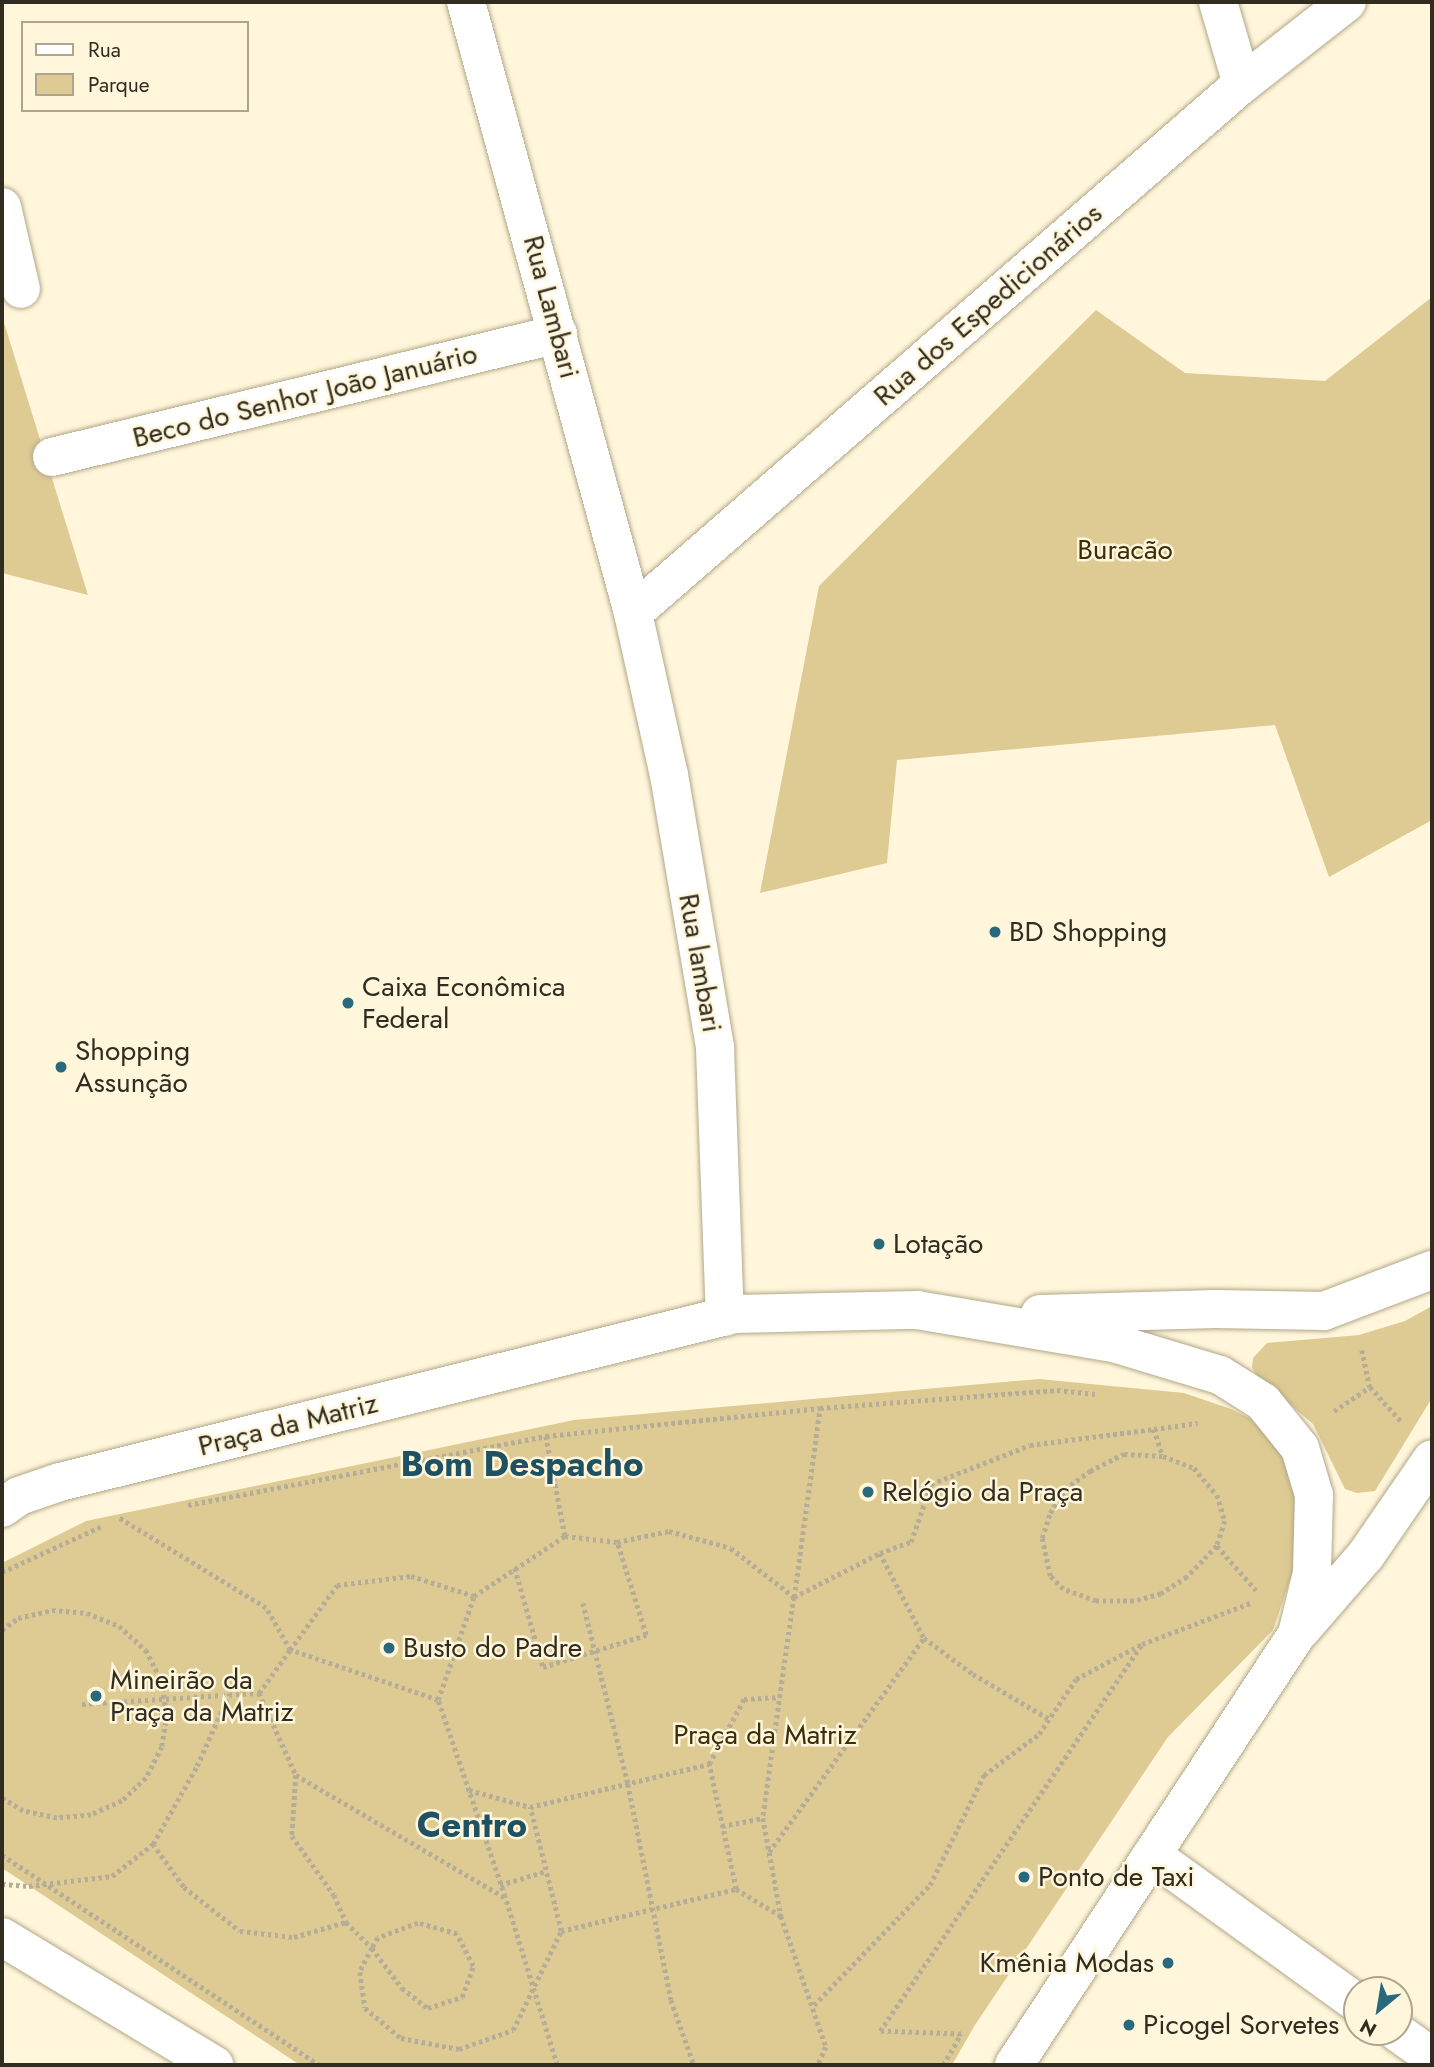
<!DOCTYPE html>
<meta charset="utf-8">
<style>
body{margin:0}
#map{position:relative;width:1434px;height:2067px;overflow:hidden;background:#fff6db;font-family:Jost,sans-serif}
div>[style]{position:absolute}
.green>*{inset:0;background:#decb93}
.path>*{height:4.5px;margin-top:-2.25px;transform-origin:0;background:repeating-linear-gradient(90deg,#b5ad98 0 3.5px,transparent 0 7px)}
.roads{filter:drop-shadow(0 0 2px #b2a788) drop-shadow(0 0 2px #b2a788)}
.street>*{height:38px;margin:-19px;padding:0 19px;transform-origin:19px;border-radius:19px;background:#fff}
.secondary>*{height:38px;margin:-19px;padding:0 19px;transform-origin:19px;border-radius:19px;background:#fff}
.dots>*{width:19px;height:19px;translate:-50% -50%;box-sizing:border-box;border:4px solid #fff6db;border-radius:50%}
span{translate:-50% -50%;white-space:nowrap;text-align:center;line-height:1.15;-webkit-text-stroke:5px #fff6db;paint-order:stroke}
.street-label{font-size:28px;color:#312c20}
.park-label{font-size:28px;color:#3a2f0a}
.poi-label{font-size:28px;color:#312c20}
.left{translate:0 -50%;text-align:left}
.right{translate:-100% -50%;text-align:right}
.district-label{font-size:35px;color:#1e5161;font-weight:700}
.frame{position:absolute;inset:0;border:4px solid #312c20;pointer-events:none}
.legend{position:absolute;left:21px;top:21px;width:228px;height:91px;box-sizing:border-box;background:#fff6db;border:2px solid #ada590;margin:0;padding:9px 12px;list-style:none;font-size:21px;color:#312c20}
.legend li{display:flex;align-items:center;gap:14px;height:35px}
.legend b{width:35px;border:2px solid #ada590}
.north{position:absolute;left:1343px;top:1976px;width:70px;height:70px;box-sizing:border-box;background:#fff6db;border:2px solid #ada590;border-radius:50%;rotate:210deg;font-size:19px;font-weight:700;line-height:28px;text-align:center;color:#312c20}
.north::after{content:'';display:block;margin:auto;width:24px;height:32px;background:#28697d;clip-path:polygon(50% 0,100% 100%,50% 72%,0 100%)}
</style>
<div id="map">
<div class="green">
<div style="clip-path:polygon(1432px 297px,1432px 820px,1329px 877px,1275px 725px,897px 760px,887px 863px,760px 893px,819px 586px,1096px 310px,1185px 373px,1325px 381px)"></div>
<div style="clip-path:polygon(2px 316px,88px 595px,2px 573px)"></div>
<div style="clip-path:polygon(1432px 1306px,1432px 1398px,1375px 1491px,1357px 1493px,1345px 1489px,1313px 1424px,1257px 1376px,1252px 1367px,1253px 1358px,1267px 1343px,1359px 1335px,1405px 1321px)"></div>
<div style="clip-path:polygon(1039px 1379px,1184px 1393px,1231px 1409px,1251px 1419px,1281px 1449px,1299px 1497px,1293px 1571px,1273px 1630px,1168px 1737px,975px 2025px,952px 2065px,300px 2065px,2px 1868px,2px 1563px,86px 1521px,574px 1420px)"></div>
</div>
<div class="path">
<div style="left:1362px;top:1350px;width:38px;rotate:78deg"></div>
<div style="left:1370px;top:1387px;width:47px;rotate:47.6deg"></div>
<div style="left:1334px;top:1411px;width:43px;rotate:-33.7deg"></div>
<div style="left:1154px;top:1429px;width:44px;rotate:-7.8deg"></div>
<div style="left:546px;top:1436px;width:102px;rotate:79.2deg"></div>
<div style="left:1124px;top:1454px;width:39px;rotate:3deg"></div>
<div style="left:1163px;top:1456px;width:33px;rotate:21deg"></div>
<div style="left:1194px;top:1468px;width:35px;rotate:50deg"></div>
<div style="left:1217px;top:1495px;width:27px;rotate:73deg"></div>
<div style="left:1225px;top:1521px;width:26px;rotate:108deg"></div>
<div style="left:1217px;top:1546px;width:43px;rotate:134.1deg"></div>
<div style="left:1187px;top:1577px;width:31px;rotate:147deg"></div>
<div style="left:1161px;top:1594px;width:28px;rotate:165deg"></div>
<div style="left:1134px;top:1601px;width:38px;rotate:180deg"></div>
<div style="left:1096px;top:1601px;width:35px;rotate:-160deg"></div>
<div style="left:1063px;top:1589px;width:18px;rotate:-135deg"></div>
<div style="left:1050px;top:1576px;width:39px;rotate:-102deg"></div>
<div style="left:1042px;top:1538px;width:26px;rotate:-72deg"></div>
<div style="left:1050px;top:1513px;width:28px;rotate:-58deg"></div>
<div style="left:1065px;top:1489px;width:31px;rotate:-36deg"></div>
<div style="left:1090px;top:1471px;width:38px;rotate:-27deg"></div>
<div style="left:188px;top:1505px;width:365px;rotate:-10.9deg"></div>
<div style="left:546px;top:1436px;width:275px;rotate:-5.8deg"></div>
<div style="left:820px;top:1408px;width:238px;rotate:-4.3deg"></div>
<div style="left:1057px;top:1390px;width:38px;rotate:6deg"></div>
<div style="left:1217px;top:1546px;width:59px;rotate:48.4deg"></div>
<div style="left:880px;top:1553px;width:96px;rotate:62.6deg"></div>
<div style="left:924px;top:1638px;width:61px;rotate:36.3deg"></div>
<div style="left:973px;top:1674px;width:88px;rotate:30.6deg"></div>
<div style="left:515px;top:1568px;width:103px;rotate:74.2deg"></div>
<div style="left:543px;top:1667px;width:108px;rotate:-17.3deg"></div>
<div style="left:646px;top:1635px;width:97px;rotate:-107.3deg"></div>
<div style="left:2px;top:1572px;width:110px;rotate:-24.7deg"></div>
<div style="left:794px;top:1597px;width:97px;rotate:-27.1deg"></div>
<div style="left:880px;top:1553px;width:33px;rotate:-20deg"></div>
<div style="left:911px;top:1542px;width:61px;rotate:-71deg"></div>
<div style="left:931px;top:1484px;width:106px;rotate:-21.5deg"></div>
<div style="left:1030px;top:1445px;width:125px;rotate:-7.4deg"></div>
<div style="left:1154px;top:1429px;width:28px;rotate:72deg"></div>
<div style="left:794px;top:1597px;width:191px;rotate:-82.2deg"></div>
<div style="left:583px;top:1603px;width:187px;rotate:76deg"></div>
<div style="left:628px;top:1784px;width:220px;rotate:78.7deg"></div>
<div style="left:671px;top:2000px;width:69px;rotate:70.5deg"></div>
<div style="left:2px;top:1630px;width:20px;rotate:-37deg"></div>
<div style="left:18px;top:1618px;width:35px;rotate:-13deg"></div>
<div style="left:52px;top:1610px;width:35px;rotate:5deg"></div>
<div style="left:87px;top:1613px;width:35px;rotate:22deg"></div>
<div style="left:119px;top:1626px;width:36px;rotate:42deg"></div>
<div style="left:146px;top:1650px;width:35px;rotate:63deg"></div>
<div style="left:162px;top:1681px;width:34px;rotate:82deg"></div>
<div style="left:167px;top:1715px;width:32px;rotate:99deg"></div>
<div style="left:162px;top:1747px;width:35px;rotate:117deg"></div>
<div style="left:146px;top:1778px;width:33px;rotate:136deg"></div>
<div style="left:122px;top:1801px;width:34px;rotate:156deg"></div>
<div style="left:91px;top:1815px;width:34px;rotate:175deg"></div>
<div style="left:57px;top:1818px;width:35px;rotate:-168deg"></div>
<div style="left:23px;top:1811px;width:25px;rotate:-148deg"></div>
<div style="left:259px;top:1693px;width:90px;rotate:65.7deg"></div>
<div style="left:296px;top:1775px;width:241px;rotate:30.4deg"></div>
<div style="left:438px;top:1700px;width:156px;rotate:-161.3deg"></div>
<div style="left:290px;top:1650px;width:80px;rotate:-54.1deg"></div>
<div style="left:337px;top:1585px;width:75px;rotate:-6.9deg"></div>
<div style="left:411px;top:1576px;width:66px;rotate:17.6deg"></div>
<div style="left:82px;top:1704px;width:177px;rotate:-3.6deg"></div>
<div style="left:259px;top:1693px;width:53px;rotate:-54.2deg"></div>
<div style="left:290px;top:1650px;width:48px;rotate:-119.7deg"></div>
<div style="left:266px;top:1608px;width:172px;rotate:-148.5deg"></div>
<div style="left:296px;top:1775px;width:61px;rotate:93.8deg"></div>
<div style="left:292px;top:1836px;width:72px;rotate:54.6deg"></div>
<div style="left:334px;top:1895px;width:30px;rotate:66deg"></div>
<div style="left:469px;top:1790px;width:63px;rotate:15.6deg"></div>
<div style="left:530px;top:1807px;width:184px;rotate:-13.5deg"></div>
<div style="left:722px;top:1826px;width:42px;rotate:-11deg"></div>
<div style="left:153px;top:1844px;width:53px;rotate:54.2deg"></div>
<div style="left:184px;top:1887px;width:71px;rotate:38.2deg"></div>
<div style="left:240px;top:1931px;width:54px;rotate:6.3deg"></div>
<div style="left:294px;top:1937px;width:54px;rotate:-16.1deg"></div>
<div style="left:346px;top:1922px;width:37px;rotate:45deg"></div>
<div style="left:372px;top:1948px;width:50px;rotate:53.1deg"></div>
<div style="left:402px;top:1988px;width:33px;rotate:38deg"></div>
<div style="left:428px;top:2008px;width:36px;rotate:-18deg"></div>
<div style="left:462px;top:1997px;width:33px;rotate:-70deg"></div>
<div style="left:473px;top:1966px;width:36px;rotate:-117deg"></div>
<div style="left:457px;top:1934px;width:41px;rotate:-164.2deg"></div>
<div style="left:418px;top:1923px;width:43px;rotate:159.4deg"></div>
<div style="left:378px;top:1938px;width:12px;rotate:121deg"></div>
<div style="left:372px;top:1948px;width:27px;rotate:117deg"></div>
<div style="left:360px;top:1972px;width:36px;rotate:82deg"></div>
<div style="left:365px;top:2008px;width:47px;rotate:39.8deg"></div>
<div style="left:401px;top:2038px;width:59px;rotate:10.7deg"></div>
<div style="left:459px;top:2049px;width:57px;rotate:-19.4deg"></div>
<div style="left:513px;top:2030px;width:110px;rotate:-64.1deg"></div>
<div style="left:561px;top:1931px;width:128px;rotate:-104deg"></div>
<div style="left:769px;top:1852px;width:264px;rotate:-54.1deg"></div>
<div style="left:2px;top:1855px;width:380px;rotate:33.5deg"></div>
<div style="left:2px;top:1884px;width:27px;rotate:4deg"></div>
<div style="left:29px;top:1886px;width:84px;rotate:-6.9deg"></div>
<div style="left:112px;top:1876px;width:52px;rotate:-38deg"></div>
<div style="left:153px;top:1844px;width:90px;rotate:-60.6deg"></div>
<div style="left:197px;top:1766px;width:79px;rotate:-66deg"></div>
<div style="left:500px;top:1885px;width:48px;rotate:-16.9deg"></div>
<div style="left:736px;top:1889px;width:128px;rotate:-102.2deg"></div>
<div style="left:709px;top:1764px;width:74px;rotate:-61.7deg"></div>
<div style="left:744px;top:1699px;width:35px;rotate:-3deg"></div>
<div style="left:561px;top:1931px;width:180px;rotate:-13.5deg"></div>
<div style="left:736px;top:1889px;width:52px;rotate:31deg"></div>
<div style="left:814px;top:2005px;width:167px;rotate:-46deg"></div>
<div style="left:930px;top:1885px;width:123px;rotate:-63.9deg"></div>
<div style="left:984px;top:1775px;width:69px;rotate:-36.7deg"></div>
<div style="left:1039px;top:1734px;width:66px;rotate:-56.1deg"></div>
<div style="left:1076px;top:1679px;width:75px;rotate:-27.9deg"></div>
<div style="left:1142px;top:1644px;width:119px;rotate:-20.7deg"></div>
<div style="left:557px;top:2065px;width:176px;rotate:-107.2deg"></div>
<div style="left:505px;top:1897px;width:208px;rotate:-108.8deg"></div>
<div style="left:438px;top:1700px;width:110px;rotate:-70.9deg"></div>
<div style="left:474px;top:1596px;width:109px;rotate:-33.4deg"></div>
<div style="left:565px;top:1536px;width:52px;rotate:6.6deg"></div>
<div style="left:617px;top:1542px;width:53px;rotate:-11.9deg"></div>
<div style="left:669px;top:1531px;width:64px;rotate:15.3deg"></div>
<div style="left:731px;top:1548px;width:80px;rotate:37.9deg"></div>
<div style="left:794px;top:1597px;width:223px;rotate:98deg"></div>
<div style="left:763px;top:1818px;width:100px;rotate:79.6deg"></div>
<div style="left:781px;top:1916px;width:139px;rotate:71deg"></div>
<div style="left:826px;top:2047px;width:20px;rotate:114deg"></div>
<div style="left:943px;top:2065px;width:36px;rotate:-60deg"></div>
<div style="left:961px;top:2034px;width:81px;rotate:-177.9deg"></div>
<div style="left:880px;top:2031px;width:466px;rotate:-55.9deg"></div>
</div>
<div class="roads">
<div class="street">
<div style="left:466px;top:2px;width:633px;rotate:74.71deg"></div>
<div style="left:633px;top:613px;width:166px;rotate:77.5deg"></div>
<div style="left:669px;top:775px;width:277px;rotate:80.4deg"></div>
<div style="left:715px;top:1048px;width:269px;rotate:87.9deg"></div>
<div style="left:1218px;top:2px;width:85px;rotate:73.7deg"></div>
<div style="left:2px;top:207px;width:84px;rotate:77deg"></div>
<div style="left:52px;top:457px;width:521px;rotate:-13.66deg"></div>
<div style="left:633px;top:613px;width:807px;rotate:-40.98deg"></div>
<div style="left:1242px;top:84px;width:133px;rotate:-38deg"></div>
<div style="left:1152px;top:1855px;width:253px;rotate:35.8deg"></div>
<div style="left:1397px;top:2032px;width:43px;rotate:35.5deg"></div>
</div>
<div class="secondary">
<div style="left:1040px;top:1314px;width:175px;rotate:-1.6deg"></div>
<div style="left:1215px;top:1309px;width:109px;rotate:1.1deg"></div>
<div style="left:1324px;top:1311px;width:116px;rotate:-20.8deg"></div>
<div style="left:2px;top:1508px;width:21px;rotate:-35deg"></div>
<div style="left:19px;top:1496px;width:43px;rotate:-18.9deg"></div>
<div style="left:60px;top:1482px;width:696px;rotate:-13.98deg"></div>
<div style="left:735px;top:1314px;width:182px;rotate:-1.3deg"></div>
<div style="left:917px;top:1310px;width:203px;rotate:9.6deg"></div>
<div style="left:1117px;top:1344px;width:108px;rotate:16.8deg"></div>
<div style="left:1220px;top:1375px;width:51px;rotate:32.1deg"></div>
<div style="left:1263px;top:1402px;width:59px;rotate:51.2deg"></div>
<div style="left:1300px;top:1448px;width:49px;rotate:73.4deg"></div>
<div style="left:1314px;top:1495px;width:78px;rotate:91.5deg"></div>
<div style="left:1312px;top:1573px;width:63px;rotate:103.8deg"></div>
<div style="left:1297px;top:1634px;width:516px;rotate:123.29deg"></div>
<div style="left:1301px;top:1630px;width:99px;rotate:-49.1deg"></div>
<div style="left:1366px;top:1555px;width:116px;rotate:-55.5deg"></div>
<div style="left:2px;top:1937px;width:248px;rotate:31.1deg"></div>
</div>
</div>
<div class="dots">
<div style="left:995px;top:932px;background:#28697d"></div>
<div style="left:348px;top:1003px;background:#28697d"></div>
<div style="left:61px;top:1067px;background:#28697d"></div>
<div style="left:879px;top:1244px;background:#28697d"></div>
<div style="left:868px;top:1492px;background:#28697d"></div>
<div style="left:389px;top:1648px;background:#28697d"></div>
<div style="left:96px;top:1696px;background:#28697d"></div>
<div style="left:1024px;top:1877px;background:#28697d"></div>
<div style="left:1168px;top:1963px;background:#28697d"></div>
<div style="left:1129px;top:2025px;background:#28697d"></div>
</div>
<div class="street-label">
<span style="left:988px;top:305px;rotate:-41deg">Rua dos Espedicionários</span>
<span style="left:551px;top:307px;rotate:75deg">Rua Lambari</span>
<span style="left:305px;top:396px;rotate:-14deg">Beco do Senhor João Januário</span>
<span style="left:700px;top:963px;rotate:80deg">Rua lambari</span>
<span style="left:288px;top:1425px;rotate:-14deg">Praça da Matriz</span>
</div>
<div class="park-label">
<span style="left:1125px;top:550px">Buracão</span>
<span style="left:765px;top:1735px">Praça da Matriz</span>
</div>
<div class="poi-label">
<span class="left" style="left:1009px;top:932px">BD Shopping</span>
<span class="left" style="left:362px;top:1003px">Caixa Econômica<br>Federal</span>
<span class="left" style="left:75px;top:1067px">Shopping<br>Assunção</span>
<span class="left" style="left:893px;top:1244px">Lotação</span>
<span class="left" style="left:882px;top:1492px">Relógio da Praça</span>
<span class="left" style="left:403px;top:1648px">Busto do Padre</span>
<span class="left" style="left:110px;top:1696px">Mineirão da<br>Praça da Matriz</span>
<span class="left" style="left:1038px;top:1877px">Ponto de Taxi</span>
<span class="right" style="left:1154px;top:1963px">Kmênia Modas</span>
<span class="left" style="left:1143px;top:2025px">Picogel Sorvetes</span>
</div>
<div class="district-label">
<span style="left:522px;top:1464px">Bom Despacho</span>
<span style="left:472px;top:1825px">Centro</span>
</div>
<div class="frame"></div>
<ul class="legend">
<li><b style="height:9px;background:#fff"></b>Rua</li>
<li><b style="height:19px;background:#decb93"></b>Parque</li>
</ul>
<div class="north">N</div>
</div>
